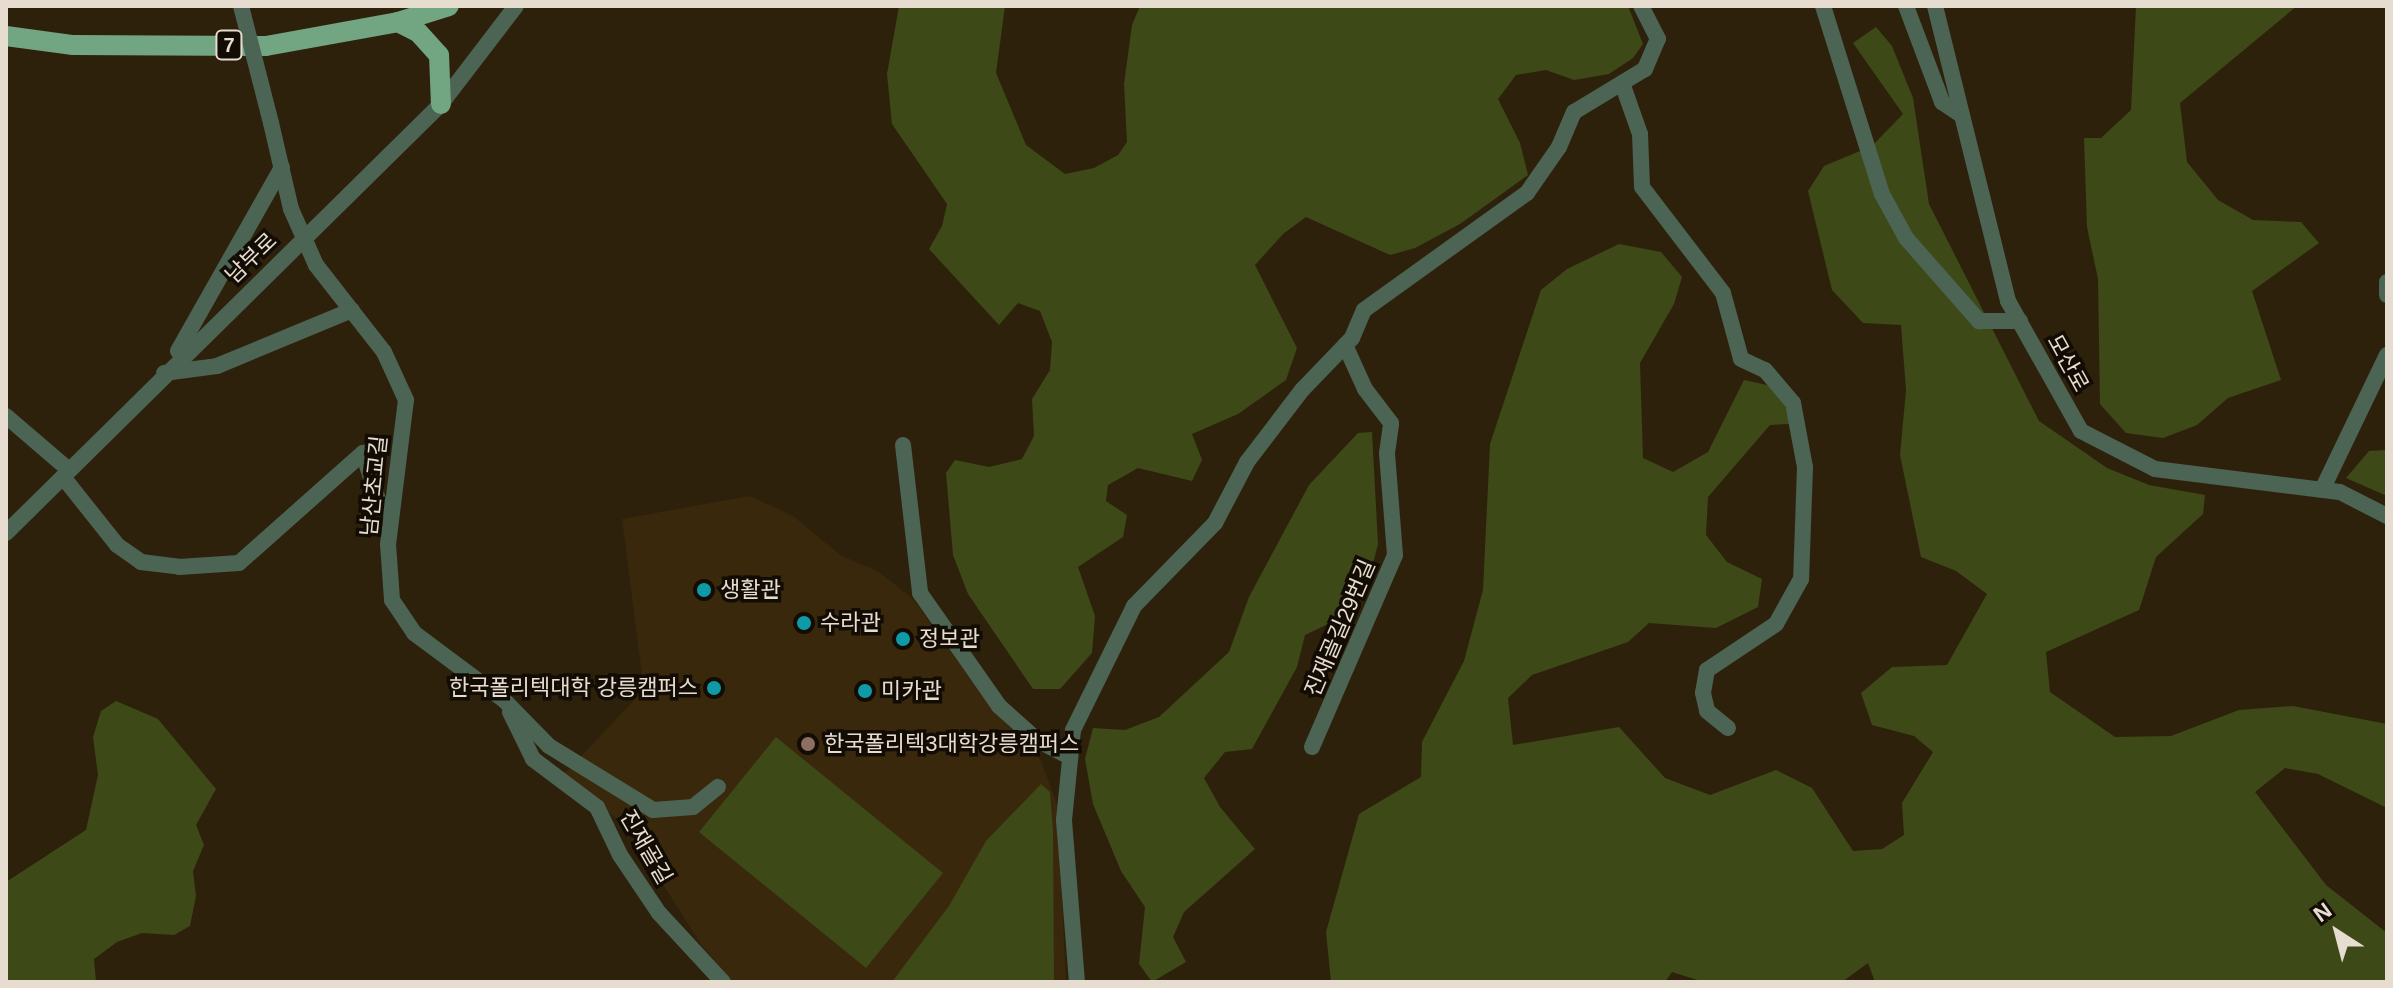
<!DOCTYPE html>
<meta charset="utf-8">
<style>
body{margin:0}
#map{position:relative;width:2393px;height:988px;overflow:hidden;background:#2e210c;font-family:Helvetica,"Noto Sans KR",sans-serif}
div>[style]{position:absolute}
.built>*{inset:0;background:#3a280c}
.green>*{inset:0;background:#3d4917}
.minor>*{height:16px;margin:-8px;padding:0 8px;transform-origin:8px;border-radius:8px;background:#4c6453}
.major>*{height:20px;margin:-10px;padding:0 10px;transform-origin:10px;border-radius:10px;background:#72a581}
.minor-bridge>*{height:16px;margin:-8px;padding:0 8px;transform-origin:8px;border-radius:8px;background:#4c6453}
.dots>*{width:22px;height:22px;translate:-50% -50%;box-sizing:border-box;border:4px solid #120c04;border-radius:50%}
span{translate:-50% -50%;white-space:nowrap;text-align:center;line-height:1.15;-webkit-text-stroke:7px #120c04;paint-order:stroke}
.shield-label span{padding:2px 6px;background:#120c04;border:2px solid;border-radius:6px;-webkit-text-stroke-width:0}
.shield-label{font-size:20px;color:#e6ddd0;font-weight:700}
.street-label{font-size:22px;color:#e6ddd0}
.poi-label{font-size:22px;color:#e6ddd0}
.left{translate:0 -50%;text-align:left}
.right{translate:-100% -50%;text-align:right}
.frame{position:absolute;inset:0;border:8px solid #e6ddd0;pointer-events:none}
.north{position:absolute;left:2297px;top:892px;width:80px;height:80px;-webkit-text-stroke:6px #120c04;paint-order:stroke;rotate:324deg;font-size:22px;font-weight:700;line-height:32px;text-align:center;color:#e6ddd0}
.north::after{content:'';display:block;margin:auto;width:28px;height:36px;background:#e6ddd0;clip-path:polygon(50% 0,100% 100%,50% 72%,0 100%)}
</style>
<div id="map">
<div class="built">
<div style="clip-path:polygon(750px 496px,793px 516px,840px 555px,879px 572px,914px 600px,982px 696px,1040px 759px,1057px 804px,1066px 982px,733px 982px,701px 944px,627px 828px,564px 774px,644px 690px,622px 519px)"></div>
</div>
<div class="green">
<div style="clip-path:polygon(899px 6px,1005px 6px,996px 73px,1026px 145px,1065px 174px,1094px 168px,1118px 155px,1127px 142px,1124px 84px,1132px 25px,1140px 6px,1628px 6px,1643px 44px,1633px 58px,1609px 74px,1574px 80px,1546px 70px,1516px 75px,1498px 99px,1520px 143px,1528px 175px,1460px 224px,1415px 248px,1390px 255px,1306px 217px,1283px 234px,1255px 265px,1297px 348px,1286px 380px,1238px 414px,1192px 434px,1202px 460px,1192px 481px,1138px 468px,1108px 485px,1106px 501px,1127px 515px,1123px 537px,1078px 567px,1095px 616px,1092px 653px,1060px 689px,1033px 689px,968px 594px,953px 555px,946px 473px,955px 460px,989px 467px,1022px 459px,1034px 436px,1032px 399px,1050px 370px,1052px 342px,1040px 311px,1018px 303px,999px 325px,929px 249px,942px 226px,947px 204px,892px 124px,887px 74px)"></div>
<div style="clip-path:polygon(2136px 6px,2297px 6px,2180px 103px,2187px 162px,2218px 200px,2253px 220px,2301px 222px,2319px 243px,2252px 291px,2281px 380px,2228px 398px,2197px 425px,2163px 438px,2126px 433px,2100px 404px,2098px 279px,2087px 227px,2084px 138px,2101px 138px,2131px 110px)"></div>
<div style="clip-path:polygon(1876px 27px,1892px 46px,1913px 98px,1929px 204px,2039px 421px,2107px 468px,2149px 485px,2205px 495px,2203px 514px,2156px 557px,2139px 610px,2046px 652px,2050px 692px,2115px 737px,2171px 736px,2239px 710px,2293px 706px,2387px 724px,2387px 808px,2318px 774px,2285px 768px,2255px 792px,2326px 885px,2387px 933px,2387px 982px,1875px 982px,1868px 963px,1842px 982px,1704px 982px,1672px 972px,1665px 982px,1331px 982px,1326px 932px,1359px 814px,1421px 777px,1422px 742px,1464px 661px,1483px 590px,1490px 444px,1541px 290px,1567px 269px,1619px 244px,1661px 252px,1682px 277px,1674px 304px,1640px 363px,1643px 458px,1673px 472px,1708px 452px,1744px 380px,1767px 385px,1783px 398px,1790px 424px,1770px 425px,1708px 497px,1706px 535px,1727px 562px,1762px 579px,1758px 607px,1716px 628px,1649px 623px,1628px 642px,1532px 675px,1508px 698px,1513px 745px,1619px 727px,1665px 778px,1710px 795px,1776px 770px,1812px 788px,1853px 851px,1882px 849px,1904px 835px,1902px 803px,1933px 752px,1914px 736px,1872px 725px,1861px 693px,1892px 667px,1947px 665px,1987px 594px,1956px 571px,1921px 557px,1900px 455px,1906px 390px,1901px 325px,1863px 323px,1832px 290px,1808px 191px,1824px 166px,1872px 146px,1903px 114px,1853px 43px)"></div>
<div style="clip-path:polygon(1372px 432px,1378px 544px,1369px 579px,1345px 616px,1305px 635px,1297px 667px,1252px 749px,1225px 752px,1204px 778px,1220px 807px,1255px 849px,1184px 912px,1173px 937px,1186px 962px,1152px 982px,1139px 964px,1145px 907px,1121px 871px,1093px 804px,1085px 759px,1093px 728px,1125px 730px,1159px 717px,1229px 652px,1249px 597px,1309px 485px,1358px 433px)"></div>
<div style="clip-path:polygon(2387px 450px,2387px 496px,2346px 478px,2369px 451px)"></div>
<div style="clip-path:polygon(116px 701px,158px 719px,216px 789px,196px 825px,204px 845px,193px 871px,196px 896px,190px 926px,174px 935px,142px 933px,117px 942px,94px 959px,96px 982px,6px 982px,6px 882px,86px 830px,98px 775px,93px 737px,101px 711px)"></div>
<div style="clip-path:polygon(776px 737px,943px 873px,866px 968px,699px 832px)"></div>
<div style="clip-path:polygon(1041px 784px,1050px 792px,1053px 830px,1054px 982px,892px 982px,949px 906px,986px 841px)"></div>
</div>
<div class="minor">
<div style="left:1823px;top:6px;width:197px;rotate:72.6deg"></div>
<div style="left:1882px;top:194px;width:50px;rotate:61.4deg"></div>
<div style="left:1906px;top:238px;width:111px;rotate:48.7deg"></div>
<div style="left:1979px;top:321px;width:41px"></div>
<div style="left:1906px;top:6px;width:103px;rotate:69.4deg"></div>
<div style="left:1942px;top:102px;width:22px;rotate:34deg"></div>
<div style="left:1935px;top:6px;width:304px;rotate:76.1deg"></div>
<div style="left:2008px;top:301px;width:149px;rotate:60.7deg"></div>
<div style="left:2081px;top:431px;width:83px;rotate:27.2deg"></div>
<div style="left:2155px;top:469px;width:186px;rotate:7.1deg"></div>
<div style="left:2340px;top:492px;width:53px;rotate:27.1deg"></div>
<div style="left:1622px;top:83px;width:54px;rotate:70.6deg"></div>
<div style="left:1640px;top:134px;width:53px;rotate:87.8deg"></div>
<div style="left:1642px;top:187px;width:133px;rotate:52.6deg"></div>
<div style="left:1723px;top:293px;width:68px;rotate:74.7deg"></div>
<div style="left:1741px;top:359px;width:26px;rotate:25deg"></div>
<div style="left:1765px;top:370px;width:43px;rotate:49.7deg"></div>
<div style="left:1793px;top:403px;width:65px;rotate:79.4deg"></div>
<div style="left:1805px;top:467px;width:112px;rotate:92deg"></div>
<div style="left:1801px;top:579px;width:51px;rotate:119.1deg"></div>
<div style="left:1776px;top:624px;width:83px;rotate:146.3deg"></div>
<div style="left:1707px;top:670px;width:23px;rotate:100deg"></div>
<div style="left:1703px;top:693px;width:18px;rotate:77deg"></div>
<div style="left:1707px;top:711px;width:27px;rotate:39deg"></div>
<div style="left:271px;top:123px;width:88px;rotate:76.9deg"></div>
<div style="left:316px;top:265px;width:110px;rotate:52deg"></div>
<div style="left:384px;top:352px;width:53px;rotate:65.4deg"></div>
<div style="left:406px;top:400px;width:145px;rotate:97.1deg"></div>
<div style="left:388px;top:544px;width:56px;rotate:85.9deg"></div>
<div style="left:392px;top:600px;width:40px;rotate:56deg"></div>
<div style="left:414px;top:633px;width:112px;rotate:36.7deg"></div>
<div style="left:504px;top:700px;width:64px;rotate:45.6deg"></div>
<div style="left:549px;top:746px;width:122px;rotate:31.6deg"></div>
<div style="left:653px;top:810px;width:40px;rotate:-4.3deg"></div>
<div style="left:693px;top:807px;width:32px;rotate:-39deg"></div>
<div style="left:2387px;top:282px;width:13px;rotate:90deg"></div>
<div style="left:178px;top:351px;width:211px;rotate:-60.5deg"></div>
<div style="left:164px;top:373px;width:53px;rotate:-7.5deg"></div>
<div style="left:217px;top:366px;width:146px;rotate:-22.5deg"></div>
<div style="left:6px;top:416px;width:83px;rotate:40.6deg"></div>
<div style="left:903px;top:445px;width:149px;rotate:83.4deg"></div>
<div style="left:920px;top:593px;width:138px;rotate:55deg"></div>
<div style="left:999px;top:706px;width:51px;rotate:41.8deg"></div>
<div style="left:1037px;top:740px;width:37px;rotate:27deg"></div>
<div style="left:63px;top:477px;width:87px;rotate:51.5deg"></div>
<div style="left:117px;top:545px;width:29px;rotate:35deg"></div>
<div style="left:141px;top:562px;width:38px;rotate:7deg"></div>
<div style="left:179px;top:567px;width:60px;rotate:-3.8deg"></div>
<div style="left:239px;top:563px;width:166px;rotate:-41.6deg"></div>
<div style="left:363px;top:453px;width:56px;rotate:72.2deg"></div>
<div style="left:380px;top:506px;width:13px;rotate:27deg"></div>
<div style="left:2322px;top:490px;width:150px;rotate:-64.3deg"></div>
<div style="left:6px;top:533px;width:611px;rotate:-44.6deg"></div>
<div style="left:441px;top:104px;width:123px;rotate:-52.6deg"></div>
<div style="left:510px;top:712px;width:52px;rotate:63.9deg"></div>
<div style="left:533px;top:759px;width:80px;rotate:36.9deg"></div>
<div style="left:597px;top:807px;width:53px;rotate:64.4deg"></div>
<div style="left:620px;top:855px;width:70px;rotate:56.1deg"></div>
<div style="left:659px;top:913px;width:94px;rotate:47.2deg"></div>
<div style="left:1312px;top:747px;width:209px;rotate:-66.6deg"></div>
<div style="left:1395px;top:555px;width:102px;rotate:-94.5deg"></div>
<div style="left:1387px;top:453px;width:30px;rotate:-82deg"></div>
<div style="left:1391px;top:423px;width:43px;rotate:-127.4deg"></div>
<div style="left:1365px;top:389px;width:48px;rotate:-114.4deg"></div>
<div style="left:1077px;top:982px;width:163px;rotate:-94.6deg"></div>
<div style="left:1064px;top:820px;width:90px;rotate:-84.3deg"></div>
<div style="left:1073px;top:730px;width:138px;rotate:-63.8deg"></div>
<div style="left:1134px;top:606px;width:116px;rotate:-45.7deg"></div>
<div style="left:1215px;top:523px;width:69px;rotate:-62.3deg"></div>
<div style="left:1247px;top:462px;width:91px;rotate:-52.6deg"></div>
<div style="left:1302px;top:390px;width:72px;rotate:-46.1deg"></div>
<div style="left:1352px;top:338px;width:30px;rotate:-67deg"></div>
<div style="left:1364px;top:310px;width:201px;rotate:-35.7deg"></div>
<div style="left:1527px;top:193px;width:56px;rotate:-55.2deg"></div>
<div style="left:1559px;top:147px;width:38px;rotate:-67deg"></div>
<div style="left:1574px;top:112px;width:83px;rotate:-31.2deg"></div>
<div style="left:1645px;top:69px;width:33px;rotate:-67deg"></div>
<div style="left:1658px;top:39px;width:37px;rotate:-117deg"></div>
</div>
<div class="major">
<div style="left:398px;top:22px;width:22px;rotate:27deg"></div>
<div style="left:418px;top:32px;width:31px;rotate:48deg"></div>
<div style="left:439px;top:55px;width:49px;rotate:87.7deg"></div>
<div style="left:6px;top:36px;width:68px;rotate:7.7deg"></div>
<div style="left:73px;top:45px;width:193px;rotate:0.3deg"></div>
<div style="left:266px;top:46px;width:134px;rotate:-10.3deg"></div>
<div style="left:398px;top:22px;width:53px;rotate:-17.4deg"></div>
</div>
<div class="minor-bridge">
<div style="left:241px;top:6px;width:121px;rotate:75.6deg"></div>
<div style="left:291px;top:209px;width:61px;rotate:65.9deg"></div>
</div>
<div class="dots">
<div style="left:704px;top:590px;background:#0f9aa8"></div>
<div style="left:804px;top:623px;background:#0f9aa8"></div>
<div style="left:903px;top:639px;background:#0f9aa8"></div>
<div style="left:714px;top:688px;background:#0f9aa8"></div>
<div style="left:865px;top:691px;background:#0f9aa8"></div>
<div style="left:808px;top:744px;background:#8d6e63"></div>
</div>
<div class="shield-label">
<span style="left:229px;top:45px">7</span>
</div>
<div class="street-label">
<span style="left:251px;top:258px;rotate:-44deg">남부로</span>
<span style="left:2068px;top:363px;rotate:61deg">모산로</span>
<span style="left:374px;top:486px;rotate:-84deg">남산초교길</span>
<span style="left:1340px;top:628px;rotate:-67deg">진재골길29번길</span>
<span style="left:646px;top:847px;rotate:60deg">진재골길</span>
</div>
<div class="poi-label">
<span class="left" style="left:720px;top:590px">생활관</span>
<span class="left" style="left:820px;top:623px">수라관</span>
<span class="left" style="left:919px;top:639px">정보관</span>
<span class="right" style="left:698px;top:688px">한국폴리텍대학 강릉캠퍼스</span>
<span class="left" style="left:881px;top:691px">미카관</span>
<span class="left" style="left:824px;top:744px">한국폴리텍3대학강릉캠퍼스</span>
</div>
<div class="frame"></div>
<div class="north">N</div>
</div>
